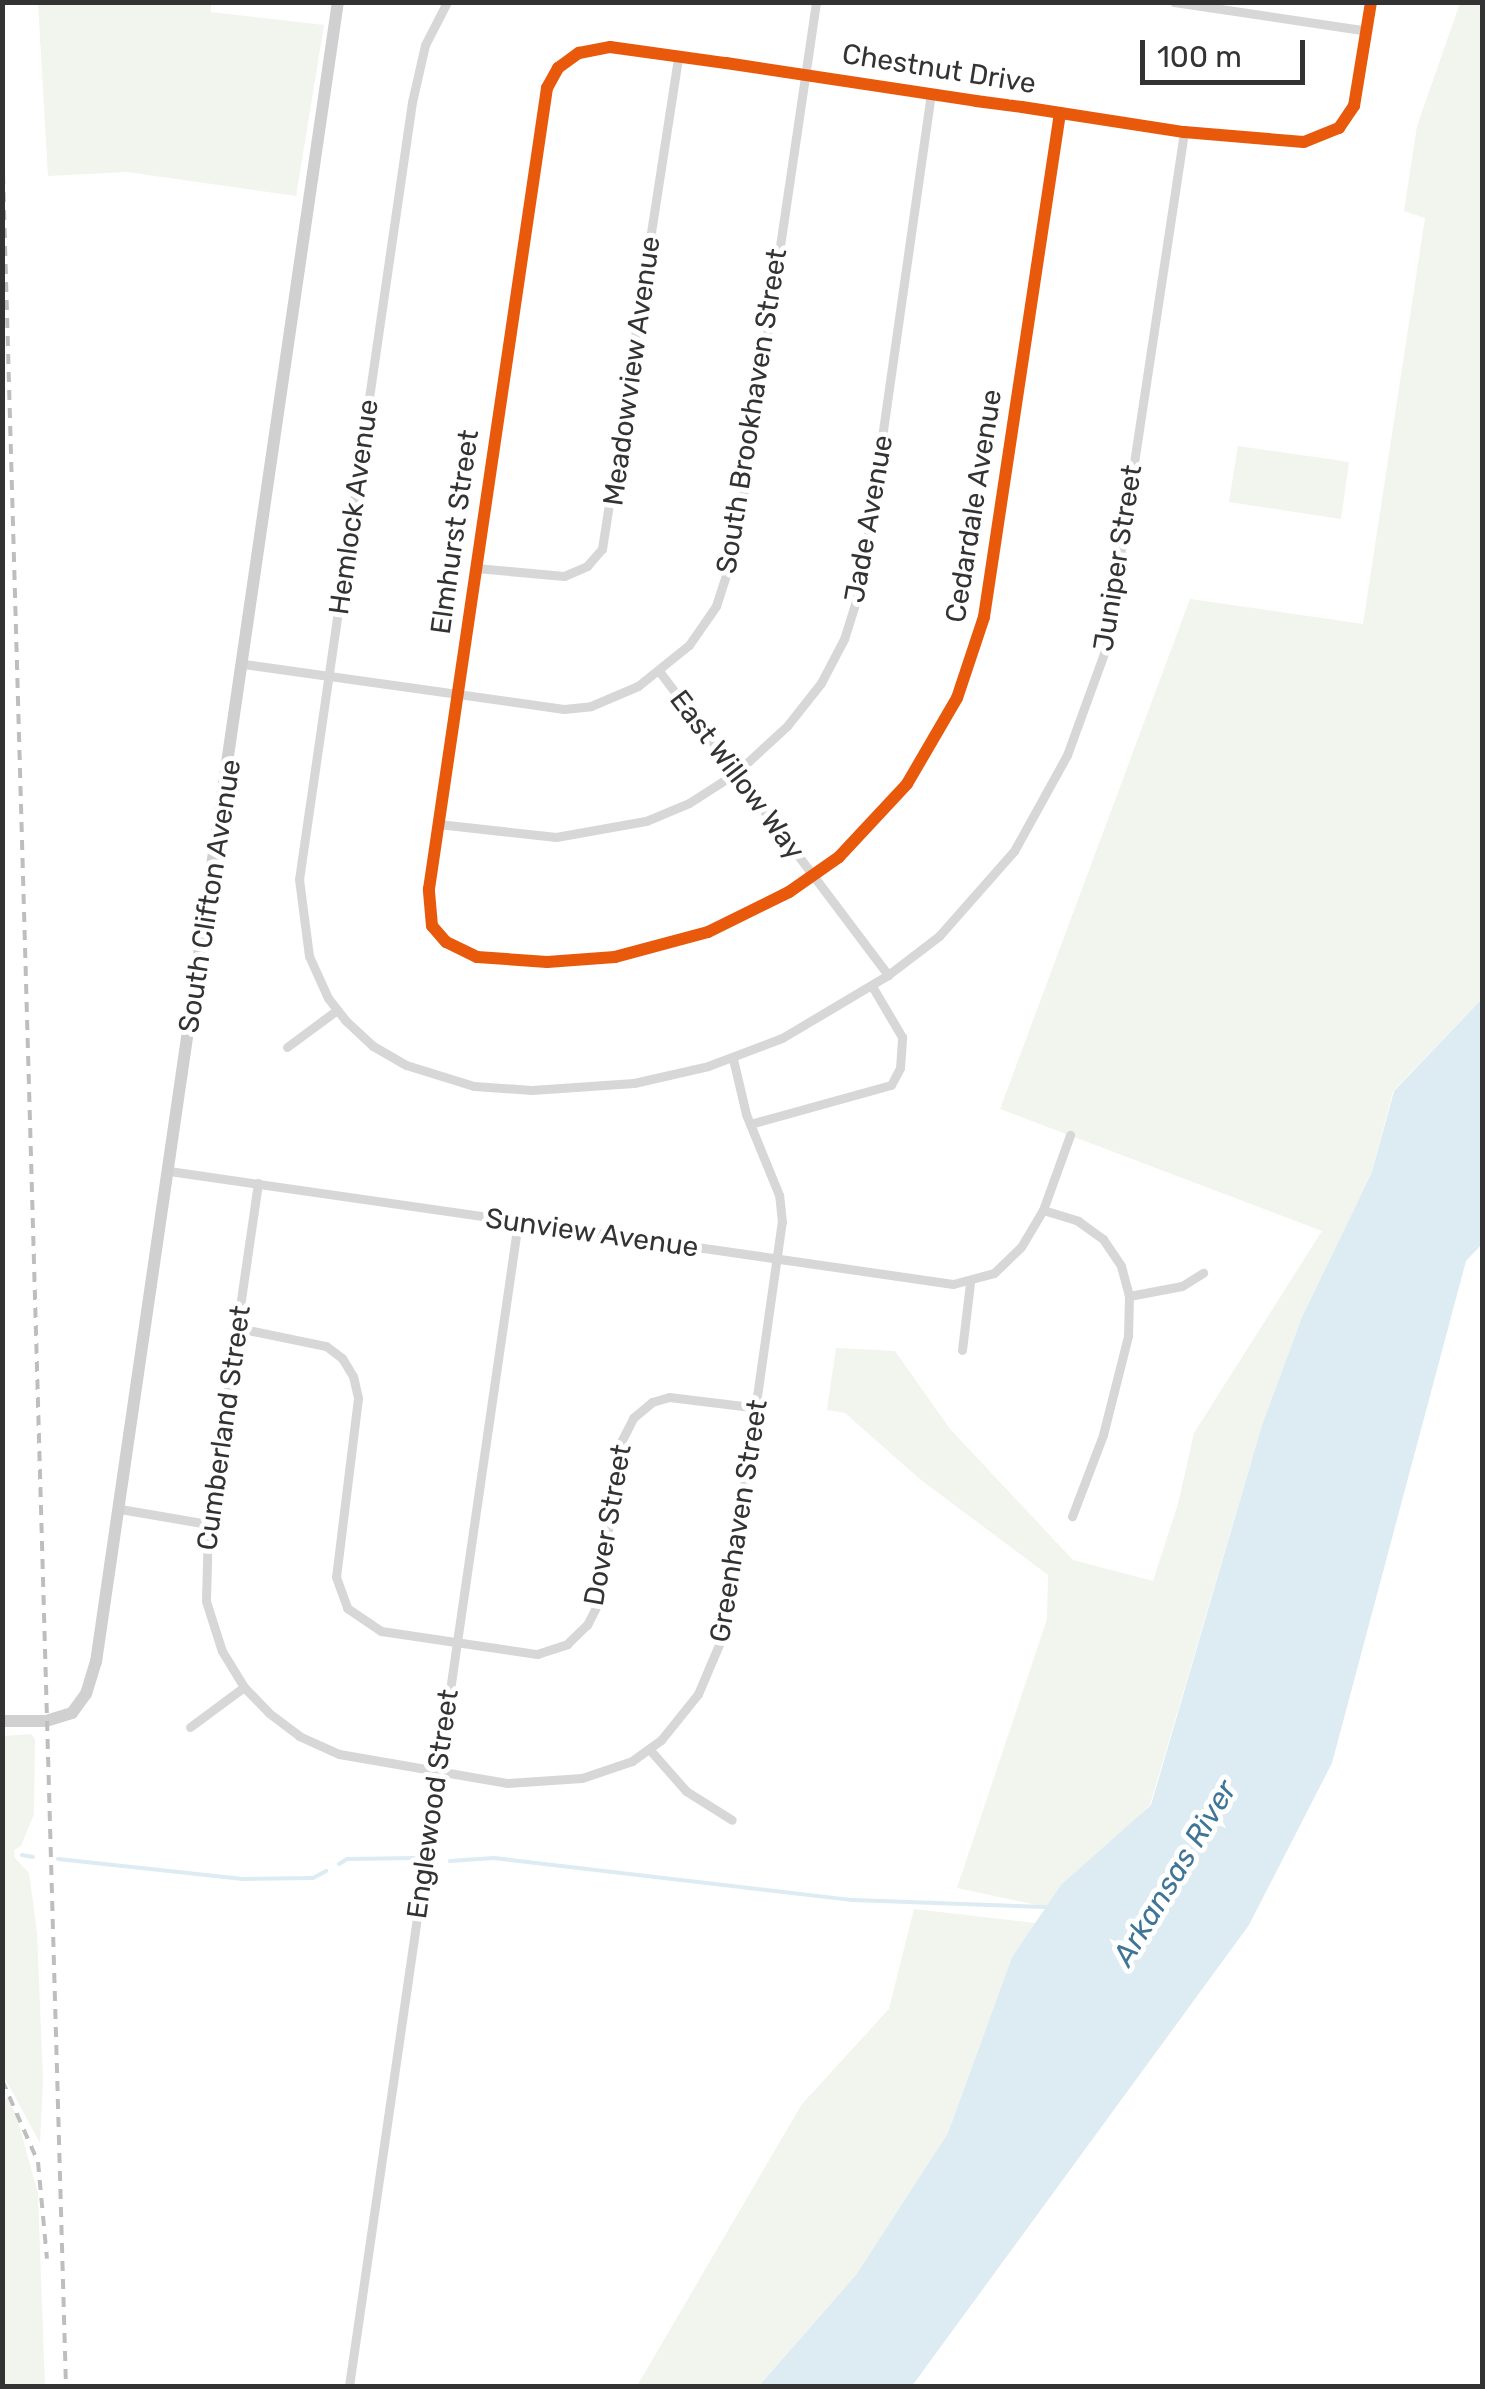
<!DOCTYPE html>
<style>
body{margin:0}
#map{position:relative;width:1485px;height:2389px;overflow:hidden;background:#fff;font-family:Rubik,sans-serif}
div>[style]{position:absolute}
.green>*{inset:0;background:#f1f5ed}
.water>*{inset:0;background:#ddebf3}
.stream>*{height:4px;margin:-2px;padding:0 2px;transform-origin:2px;border-radius:2px;background:#ddebf3}
.street>*{height:9px;margin:-4.5px;padding:0 4.5px;transform-origin:4.5px;border-radius:4.5px;background:#d7d7d7}
.secondary>*{height:12px;margin:-6px;padding:0 6px;transform-origin:6px;border-radius:6px;background:#d0d0d0}
.rail>*{height:4px;margin-top:-2px;transform-origin:0;background:repeating-linear-gradient(90deg,#bebebe 0 10px,transparent 0 18px)}
.cycleway>*{height:12px;margin:-6px;padding:0 6px;transform-origin:6px;border-radius:6px;background:#e8590c}
span{translate:-50% -50%;white-space:nowrap;text-align:center;line-height:1.15;-webkit-text-stroke:10px #fff;paint-order:stroke}
.street-label{font-size:28px;color:#333}
.water-label{font-size:30px;color:#3f7597;font-style:italic}
.frame{position:absolute;inset:0;border:5px solid #333;pointer-events:none}
.scale{position:absolute;left:1140px;top:40px;width:165px;height:45px;box-sizing:border-box;border:5px solid #333;border-top:0;padding-left:12px;font-size:30px;line-height:35px;white-space:nowrap;color:#333;-webkit-text-stroke:8px #fff;paint-order:stroke}
</style>
<div id="map">
<div class="green">
<div style="clip-path:polygon(38px 3px,211px 3px,211px 12px,324px 25px,296px 196px,127px 172px,48px 176px)"></div>
<div style="clip-path:polygon(1460px 3px,1482px 3px,1482px 999px,1393px 1091px,1372px 1172px,1302px 1317px,1262px 1425px,1150px 1805px,1046px 1907px,957px 1888px,1047px 1619px,1048px 1575px,921px 1480px,845px 1413px,827px 1410px,836px 1348px,895px 1351px,950px 1429px,1073px 1560px,1153px 1581px,1178px 1504px,1194px 1433px,1322px 1231px,1000px 1109px,1190px 599px,1363px 624px,1425px 218px,1404px 211px,1417px 126px)"></div>
<div style="clip-path:polygon(1238px 446px,1349px 462px,1341px 519px,1229px 502px)"></div>
<div style="clip-path:polygon(31px 1734px,35px 1739px,34px 1814px,21px 1846px,14px 1850px,15px 1858px,29px 1873px,37px 1932px,43px 2079px,40px 2143px,2px 2073px,3px 1736px)"></div>
<div style="clip-path:polygon(914px 1909px,1035px 1923px,1012px 1957px,948px 2133px,856px 2275px,759px 2386px,637px 2386px,802px 2104px,889px 2009px)"></div>
<div style="clip-path:polygon(2px 2099px,8px 2099px,16px 2114px,38px 2194px,45px 2386px,5px 2386px)"></div>
</div>
<div class="water">
<div style="clip-path:polygon(1482px 999px,1482px 1244px,1466px 1261px,1332px 1763px,1249px 1925px,912px 2386px,759px 2386px,856px 2275px,948px 2133px,1012px 1957px,1061px 1885px,1151px 1805px,1262px 1425px,1302px 1317px,1372px 1172px,1394px 1091px)"></div>
</div>
<div class="stream">
<div style="left:22px;top:1855px;width:11px;rotate:10deg"></div>
<div style="left:58px;top:1859px;width:186px;rotate:6.2deg"></div>
<div style="left:243px;top:1879px;width:70px;rotate:-0.8deg"></div>
<div style="left:313px;top:1878px;width:15px;rotate:-28deg"></div>
<div style="left:450px;top:1861px;width:44px;rotate:-3.9deg"></div>
<div style="left:494px;top:1858px;width:361px;rotate:6.7deg"></div>
<div style="left:853px;top:1900px;width:193px;rotate:2.1deg"></div>
<div style="left:339px;top:1864px;width:9px;rotate:-32deg"></div>
<div style="left:347px;top:1859px;width:69px;rotate:-0.8deg"></div>
</div>
<div class="street">
<div style="left:447px;top:2px;width:48px;rotate:117.1deg"></div>
<div style="left:425px;top:45px;width:58px;rotate:102.8deg"></div>
<div style="left:412px;top:102px;width:785px;rotate:98.27deg"></div>
<div style="left:299px;top:879px;width:78px;rotate:82.6deg"></div>
<div style="left:309px;top:956px;width:46px;rotate:65.7deg"></div>
<div style="left:328px;top:998px;width:28px;rotate:52deg"></div>
<div style="left:345px;top:1020px;width:38px;rotate:43deg"></div>
<div style="left:373px;top:1046px;width:38px;rotate:30deg"></div>
<div style="left:406px;top:1065px;width:71px;rotate:17.2deg"></div>
<div style="left:474px;top:1086px;width:58px;rotate:3.9deg"></div>
<div style="left:532px;top:1090px;width:102px;rotate:-3.9deg"></div>
<div style="left:634px;top:1083px;width:76px;rotate:-12.9deg"></div>
<div style="left:708px;top:1066px;width:79px;rotate:-20.7deg"></div>
<div style="left:782px;top:1038px;width:123px;rotate:-30.7deg"></div>
<div style="left:888px;top:975px;width:64px;rotate:-37.4deg"></div>
<div style="left:939px;top:936px;width:113px;rotate:-48.6deg"></div>
<div style="left:1014px;top:851px;width:110px;rotate:-61.1deg"></div>
<div style="left:1067px;top:755px;width:114px;rotate:-70deg"></div>
<div style="left:1106px;top:648px;width:522px;rotate:-81.4deg"></div>
<div style="left:1174px;top:2px;width:195px;rotate:8.5deg"></div>
<div style="left:1060px;top:113px;width:510px;rotate:98.58deg"></div>
<div style="left:984px;top:617px;width:85px;rotate:108.4deg"></div>
<div style="left:957px;top:698px;width:99px;rotate:120.2deg"></div>
<div style="left:907px;top:784px;width:100px;rotate:133deg"></div>
<div style="left:839px;top:857px;width:61px;rotate:145deg"></div>
<div style="left:789px;top:892px;width:90px;rotate:153.7deg"></div>
<div style="left:708px;top:932px;width:96px;rotate:165deg"></div>
<div style="left:615px;top:957px;width:68px;rotate:175.8deg"></div>
<div style="left:547px;top:962px;width:70px;rotate:-175.9deg"></div>
<div style="left:477px;top:957px;width:34px;rotate:-154deg"></div>
<div style="left:446px;top:942px;width:21px;rotate:-131deg"></div>
<div style="left:432px;top:926px;width:37px;rotate:-95deg"></div>
<div style="left:429px;top:889px;width:810px;rotate:-81.62deg"></div>
<div style="left:547px;top:88px;width:23px;rotate:-61deg"></div>
<div style="left:558px;top:68px;width:26px;rotate:-36deg"></div>
<div style="left:579px;top:53px;width:32px;rotate:-11deg"></div>
<div style="left:610px;top:47px;width:117px;rotate:7.9deg"></div>
<div style="left:726px;top:63px;width:253px;rotate:8.6deg"></div>
<div style="left:976px;top:101px;width:46px;rotate:7.4deg"></div>
<div style="left:1022px;top:107px;width:164px;rotate:8.8deg"></div>
<div style="left:1184px;top:132px;width:120px;rotate:4.8deg"></div>
<div style="left:1304px;top:142px;width:38px;rotate:-22deg"></div>
<div style="left:1339px;top:128px;width:27px;rotate:-56deg"></div>
<div style="left:1354px;top:106px;width:105px;rotate:-80.7deg"></div>
<div style="left:476px;top:568px;width:88px;rotate:5.2deg"></div>
<div style="left:564px;top:576px;width:25px;rotate:-23deg"></div>
<div style="left:587px;top:566px;width:23px;rotate:-49deg"></div>
<div style="left:602px;top:549px;width:499px;rotate:-81.2deg"></div>
<div style="left:244px;top:664px;width:323px;rotate:8deg"></div>
<div style="left:564px;top:709px;width:27px;rotate:-6deg"></div>
<div style="left:591px;top:706px;width:51px;rotate:-23.1deg"></div>
<div style="left:638px;top:686px;width:65px;rotate:-38.8deg"></div>
<div style="left:689px;top:645px;width:47px;rotate:-55.3deg"></div>
<div style="left:716px;top:606px;width:65px;rotate:-72.1deg"></div>
<div style="left:736px;top:544px;width:548px;rotate:-81.6deg"></div>
<div style="left:659px;top:671px;width:381px;rotate:53deg"></div>
<div style="left:438px;top:824px;width:119px;rotate:6.3deg"></div>
<div style="left:556px;top:837px;width:91px;rotate:-10.1deg"></div>
<div style="left:646px;top:821px;width:47px;rotate:-22.7deg"></div>
<div style="left:689px;top:803px;width:56px;rotate:-32.6deg"></div>
<div style="left:736px;top:773px;width:69px;rotate:-42.7deg"></div>
<div style="left:787px;top:726px;width:55px;rotate:-51.7deg"></div>
<div style="left:821px;top:683px;width:50px;rotate:-62.4deg"></div>
<div style="left:844px;top:639px;width:57px;rotate:-72.5deg"></div>
<div style="left:861px;top:585px;width:496px;rotate:-81.9deg"></div>
<div style="left:287px;top:1047px;width:62px;rotate:-36.5deg"></div>
<div style="left:750px;top:1124px;width:146px;rotate:-15.5deg"></div>
<div style="left:891px;top:1085px;width:19px;rotate:-62deg"></div>
<div style="left:900px;top:1068px;width:31px;rotate:-86deg"></div>
<div style="left:902px;top:1037px;width:59px;rotate:-120.5deg"></div>
<div style="left:169px;top:1171px;width:792px;rotate:8.2deg"></div>
<div style="left:953px;top:1284px;width:42px;rotate:-15deg"></div>
<div style="left:994px;top:1273px;width:37px;rotate:-44deg"></div>
<div style="left:1021px;top:1247px;width:43px;rotate:-59.3deg"></div>
<div style="left:1043px;top:1210px;width:80px;rotate:-70.2deg"></div>
<div style="left:258px;top:1183px;width:345px;rotate:98.3deg"></div>
<div style="left:208px;top:1524px;width:77px;rotate:91.5deg"></div>
<div style="left:206px;top:1601px;width:52px;rotate:72.3deg"></div>
<div style="left:222px;top:1651px;width:42px;rotate:58.6deg"></div>
<div style="left:244px;top:1687px;width:36px;rotate:46deg"></div>
<div style="left:269px;top:1713px;width:38px;rotate:37deg"></div>
<div style="left:299px;top:1736px;width:44px;rotate:24.2deg"></div>
<div style="left:339px;top:1754px;width:170px;rotate:9.8deg"></div>
<div style="left:507px;top:1783px;width:75px;rotate:-3.8deg"></div>
<div style="left:582px;top:1778px;width:53px;rotate:-18.8deg"></div>
<div style="left:632px;top:1761px;width:36px;rotate:-36deg"></div>
<div style="left:661px;top:1740px;width:59px;rotate:-51.2deg"></div>
<div style="left:698px;top:1694px;width:64px;rotate:-67deg"></div>
<div style="left:723px;top:1635px;width:417px;rotate:-81.9deg"></div>
<div style="left:782px;top:1222px;width:27px;rotate:-96deg"></div>
<div style="left:779px;top:1195px;width:87px;rotate:-112.2deg"></div>
<div style="left:746px;top:1114px;width:57px;rotate:-103.3deg"></div>
<div style="left:1043px;top:1210px;width:37px;rotate:17deg"></div>
<div style="left:1078px;top:1221px;width:31px;rotate:36deg"></div>
<div style="left:1103px;top:1239px;width:32px;rotate:56deg"></div>
<div style="left:1121px;top:1266px;width:31px;rotate:75deg"></div>
<div style="left:1129px;top:1296px;width:40px;rotate:91.4deg"></div>
<div style="left:1128px;top:1336px;width:102px;rotate:104.2deg"></div>
<div style="left:1103px;top:1435px;width:87px;rotate:110.9deg"></div>
<div style="left:1129px;top:1296px;width:54px;rotate:-10.7deg"></div>
<div style="left:1182px;top:1286px;width:25px;rotate:-32deg"></div>
<div style="left:238px;top:1328px;width:90px;rotate:11.6deg"></div>
<div style="left:326px;top:1346px;width:20px;rotate:37deg"></div>
<div style="left:342px;top:1358px;width:21px;rotate:59deg"></div>
<div style="left:353px;top:1376px;width:23px;rotate:77deg"></div>
<div style="left:358px;top:1398px;width:180px;rotate:97deg"></div>
<div style="left:336px;top:1577px;width:33px;rotate:70deg"></div>
<div style="left:347px;top:1608px;width:41px;rotate:34.1deg"></div>
<div style="left:381px;top:1631px;width:158px;rotate:8.4deg"></div>
<div style="left:537px;top:1654px;width:32px;rotate:-18deg"></div>
<div style="left:567px;top:1644px;width:28px;rotate:-44deg"></div>
<div style="left:587px;top:1625px;width:20px;rotate:-63deg"></div>
<div style="left:596px;top:1607px;width:169px;rotate:-81.2deg"></div>
<div style="left:622px;top:1440px;width:25px;rotate:-63deg"></div>
<div style="left:633px;top:1418px;width:25px;rotate:-40deg"></div>
<div style="left:652px;top:1402px;width:18px;rotate:-16deg"></div>
<div style="left:669px;top:1397px;width:91px;rotate:7deg"></div>
<div style="left:962px;top:1350px;width:67px;rotate:-83.2deg"></div>
<div style="left:120px;top:1509px;width:89px;rotate:9.7deg"></div>
<div style="left:190px;top:1727px;width:67px;rotate:-36.5deg"></div>
<div style="left:650px;top:1750px;width:55px;rotate:48.7deg"></div>
<div style="left:686px;top:1791px;width:54px;rotate:32.2deg"></div>
<div style="left:349px;top:2386px;width:1176px;rotate:-81.74deg"></div>
</div>
<div class="secondary">
<div style="left:2px;top:1721px;width:44px"></div>
<div style="left:46px;top:1721px;width:27px;rotate:-17deg"></div>
<div style="left:72px;top:1713px;width:24px;rotate:-54deg"></div>
<div style="left:86px;top:1694px;width:34px;rotate:-73deg"></div>
<div style="left:96px;top:1662px;width:1678px;rotate:-81.71deg"></div>
</div>
<div class="rail">
<div style="left:2px;top:138px;width:2249px;rotate:88.37deg"></div>
<div style="left:2px;top:2080px;width:90px;rotate:66.3deg"></div>
<div style="left:38px;top:2162px;width:97px;rotate:84.7deg"></div>
</div>
<div class="cycleway">
<div style="left:1060px;top:113px;width:510px;rotate:98.58deg"></div>
<div style="left:984px;top:617px;width:85px;rotate:108.4deg"></div>
<div style="left:957px;top:698px;width:99px;rotate:120.2deg"></div>
<div style="left:907px;top:784px;width:100px;rotate:133deg"></div>
<div style="left:839px;top:857px;width:61px;rotate:145deg"></div>
<div style="left:789px;top:892px;width:90px;rotate:153.7deg"></div>
<div style="left:708px;top:932px;width:96px;rotate:165deg"></div>
<div style="left:615px;top:957px;width:68px;rotate:175.8deg"></div>
<div style="left:547px;top:962px;width:70px;rotate:-175.9deg"></div>
<div style="left:477px;top:957px;width:34px;rotate:-154deg"></div>
<div style="left:446px;top:942px;width:21px;rotate:-131deg"></div>
<div style="left:432px;top:926px;width:37px;rotate:-95deg"></div>
<div style="left:429px;top:889px;width:810px;rotate:-81.62deg"></div>
<div style="left:547px;top:88px;width:23px;rotate:-61deg"></div>
<div style="left:558px;top:68px;width:26px;rotate:-36deg"></div>
<div style="left:579px;top:53px;width:32px;rotate:-11deg"></div>
<div style="left:610px;top:47px;width:117px;rotate:7.9deg"></div>
<div style="left:726px;top:63px;width:253px;rotate:8.6deg"></div>
<div style="left:976px;top:101px;width:46px;rotate:7.4deg"></div>
<div style="left:1022px;top:107px;width:164px;rotate:8.8deg"></div>
<div style="left:1184px;top:132px;width:120px;rotate:4.8deg"></div>
<div style="left:1304px;top:142px;width:38px;rotate:-22deg"></div>
<div style="left:1339px;top:128px;width:27px;rotate:-56deg"></div>
<div style="left:1354px;top:106px;width:105px;rotate:-80.7deg"></div>
</div>
<div class="street-label">
<span style="left:939px;top:69px;rotate:9deg">Chestnut Drive</span>
<span style="left:632px;top:371px;rotate:-82deg">Meadowview Avenue</span>
<span style="left:752px;top:411px;rotate:-81deg">South Brookhaven Street</span>
<span style="left:974px;top:506px;rotate:-81deg">Cedardale Avenue</span>
<span style="left:354px;top:507px;rotate:-82deg">Hemlock Avenue</span>
<span style="left:869px;top:519px;rotate:-80deg">Jade Avenue</span>
<span style="left:455px;top:532px;rotate:-82deg">Elmhurst Street</span>
<span style="left:1118px;top:558px;rotate:-81deg">Juniper Street</span>
<span style="left:737px;top:775px;rotate:53deg">East Willow Way</span>
<span style="left:210px;top:896px;rotate:-81deg">South Clifton Avenue</span>
<span style="left:592px;top:1233px;rotate:8deg">Sunview Avenue</span>
<span style="left:224px;top:1428px;rotate:-82deg">Cumberland Street</span>
<span style="left:739px;top:1521px;rotate:-81deg">Greenhaven Street</span>
<span style="left:608px;top:1525px;rotate:-80deg">Dover Street</span>
<span style="left:433px;top:1804px;rotate:-82deg">Englewood Street</span>
</div>
<div class="water-label">
<span style="left:1175px;top:1873px;rotate:-59deg">Arkansas River</span>
</div>
<div class="frame"></div>
<div class="scale">100 m</div>
</div>
